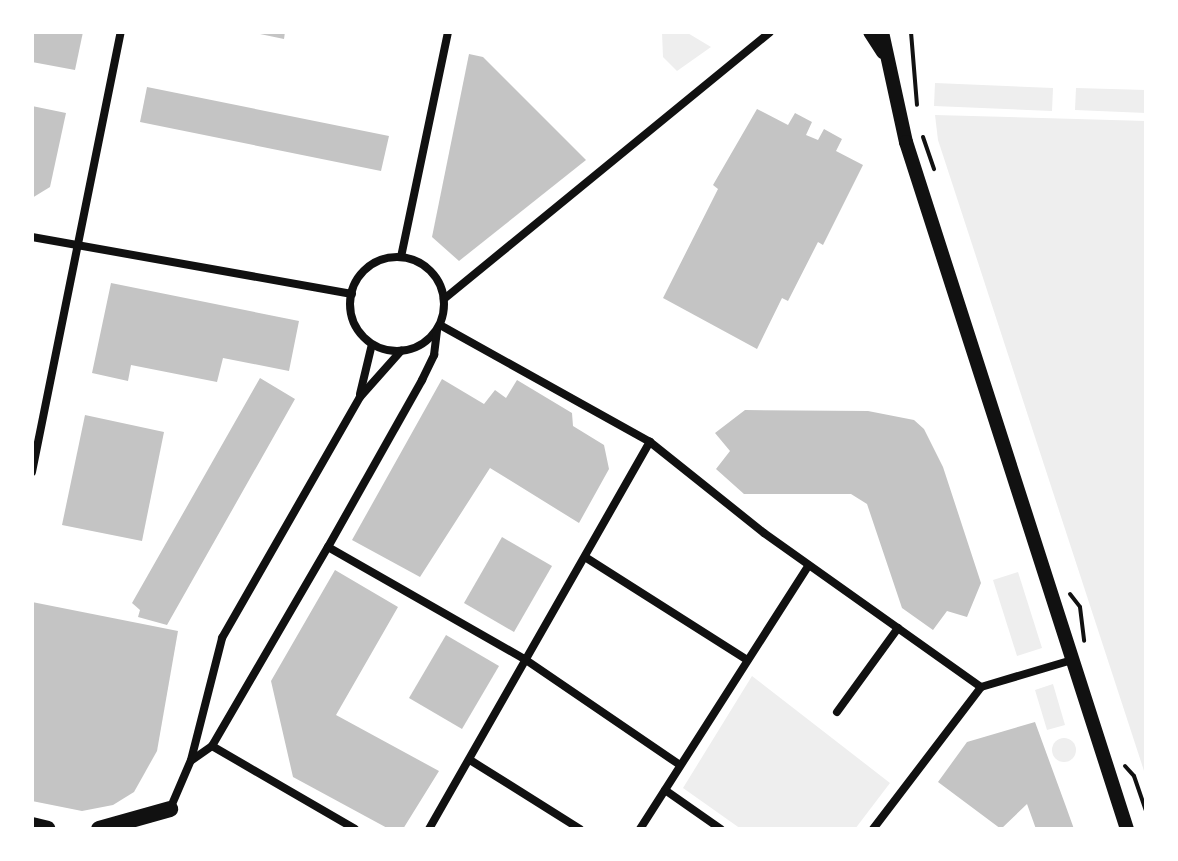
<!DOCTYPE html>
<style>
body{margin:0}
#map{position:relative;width:1178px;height:861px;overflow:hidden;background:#fff;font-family:Signika,sans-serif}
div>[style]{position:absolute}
.green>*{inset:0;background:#eee}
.round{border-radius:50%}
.building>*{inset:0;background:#c4c4c4}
.path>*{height:4px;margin:-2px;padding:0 2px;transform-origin:2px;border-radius:2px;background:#111}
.minor>*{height:8px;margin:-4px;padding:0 4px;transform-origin:4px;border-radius:4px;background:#111}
.minor>.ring{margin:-4px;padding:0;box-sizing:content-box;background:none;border:8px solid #111;border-radius:50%}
.tertiary>*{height:14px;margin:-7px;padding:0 7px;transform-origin:7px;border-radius:7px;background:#111}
.secondary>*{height:16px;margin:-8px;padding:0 8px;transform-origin:8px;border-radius:8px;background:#111}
span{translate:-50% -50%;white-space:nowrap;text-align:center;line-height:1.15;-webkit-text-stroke:8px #fff;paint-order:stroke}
.frame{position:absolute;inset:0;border:34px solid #fff;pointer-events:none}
</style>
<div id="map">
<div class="green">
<div style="clip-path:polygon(662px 32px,686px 32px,711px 47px,677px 71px,663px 57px)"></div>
<div style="clip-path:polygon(935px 83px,1053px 88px,1052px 111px,934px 106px)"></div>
<div style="clip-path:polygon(1076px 88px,1146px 90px,1146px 113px,1075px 110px)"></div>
<div style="clip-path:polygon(935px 115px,1146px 121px,1146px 777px,938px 140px)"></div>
<div style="clip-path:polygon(1018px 572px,1042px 648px,1017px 656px,993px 580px)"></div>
<div style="clip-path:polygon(752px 676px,890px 783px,855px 829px,741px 829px,683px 788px)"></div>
<div style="clip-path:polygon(1053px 684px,1065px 725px,1047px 730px,1035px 690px)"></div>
<div class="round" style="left:1052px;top:738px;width:24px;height:24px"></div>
</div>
<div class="building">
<div style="clip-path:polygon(32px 32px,83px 32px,75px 70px,32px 62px)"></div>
<div style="clip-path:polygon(251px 32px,285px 32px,284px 39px)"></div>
<div style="clip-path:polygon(469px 54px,483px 57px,586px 160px,459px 261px,432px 237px)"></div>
<div style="clip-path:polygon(147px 87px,389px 136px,381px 171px,140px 122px)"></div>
<div style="clip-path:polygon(32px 106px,66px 113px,50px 187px,32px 198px)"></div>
<div style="clip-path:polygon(757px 109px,788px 125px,795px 113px,812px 122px,806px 135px,818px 140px,824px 129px,842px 139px,836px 151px,863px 165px,823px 245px,818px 242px,788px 301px,782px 298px,757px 349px,663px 298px,718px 189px,713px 185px)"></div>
<div style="clip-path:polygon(111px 283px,299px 321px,289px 371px,223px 358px,217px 382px,131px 365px,128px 381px,92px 373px)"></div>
<div style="clip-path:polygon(260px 378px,295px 399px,167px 625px,138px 617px,140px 610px,132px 603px)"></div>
<div style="clip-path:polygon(442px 379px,484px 404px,495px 390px,506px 398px,517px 380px,572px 413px,573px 426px,604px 445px,609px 469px,579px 523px,490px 468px,420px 577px,352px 540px)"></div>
<div style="clip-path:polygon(745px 410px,868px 411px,914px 420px,924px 429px,943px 467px,981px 583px,967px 617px,947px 611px,933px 630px,902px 608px,867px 504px,851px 494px,744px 494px,716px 469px,730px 451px,715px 433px)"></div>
<div style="clip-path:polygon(85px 415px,164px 432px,142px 541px,62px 525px)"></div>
<div style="clip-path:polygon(502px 537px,552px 566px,514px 632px,464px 603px)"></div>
<div style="clip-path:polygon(335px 570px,398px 607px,336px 715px,439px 771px,403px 829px,389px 829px,293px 777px,271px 681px)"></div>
<div style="clip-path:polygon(32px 602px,178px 631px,157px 751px,134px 792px,113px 805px,82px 811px,32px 801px)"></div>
<div style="clip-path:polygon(446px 635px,499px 666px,462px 729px,409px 698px)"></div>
<div style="clip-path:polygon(1035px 722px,1065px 804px,1074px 829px,1036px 829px,1027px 804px,1001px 829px,938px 782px,967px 742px)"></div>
</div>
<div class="path">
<div style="left:911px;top:32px;width:73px;rotate:85.3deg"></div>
<div style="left:923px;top:137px;width:34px;rotate:71deg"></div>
<div style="left:1070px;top:594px;width:16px;rotate:52deg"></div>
<div style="left:1080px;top:607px;width:34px;rotate:83deg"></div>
<div style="left:1125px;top:766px;width:13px;rotate:48deg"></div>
<div style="left:1134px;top:776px;width:36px;rotate:71deg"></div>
</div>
<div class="minor">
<div style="left:32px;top:237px;width:325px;rotate:10.1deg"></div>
<div style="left:401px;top:257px;width:230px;rotate:-78.2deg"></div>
<div class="ring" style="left:350px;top:257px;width:86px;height:86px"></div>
<div style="left:444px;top:299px;width:421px;rotate:-39.3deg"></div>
<div style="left:440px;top:325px;width:240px;rotate:29.1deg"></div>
<div style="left:650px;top:442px;width:146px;rotate:38.6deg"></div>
<div style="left:764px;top:533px;width:266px;rotate:35.4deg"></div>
<div style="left:360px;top:394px;width:51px;rotate:-76.5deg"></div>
<div style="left:32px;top:472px;width:449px;rotate:-78.6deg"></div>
<div style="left:328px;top:547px;width:228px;rotate:29.7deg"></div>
<div style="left:526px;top:660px;width:186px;rotate:34.3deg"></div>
<div style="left:585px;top:557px;width:191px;rotate:32.4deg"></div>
<div style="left:981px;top:687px;width:95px;rotate:-16.5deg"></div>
<div style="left:837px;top:712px;width:104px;rotate:-54deg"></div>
<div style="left:212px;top:746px;width:165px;rotate:30.1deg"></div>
<div style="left:192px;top:760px;width:24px;rotate:-35deg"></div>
<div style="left:212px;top:746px;width:230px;rotate:-59.8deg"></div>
<div style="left:328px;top:547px;width:192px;rotate:-60.6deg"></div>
<div style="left:422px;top:380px;width:28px;rotate:-64deg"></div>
<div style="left:434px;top:355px;width:25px;rotate:-83deg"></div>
<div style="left:470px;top:760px;width:130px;rotate:32.1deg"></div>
<div style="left:665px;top:790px;width:68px;rotate:34.9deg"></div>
<div style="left:170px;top:809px;width:53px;rotate:-66.8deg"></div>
<div style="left:191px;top:760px;width:126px;rotate:-75.7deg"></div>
<div style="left:222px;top:638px;width:278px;rotate:-60.2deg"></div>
<div style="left:360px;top:397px;width:62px;rotate:-48.3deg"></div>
<div style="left:429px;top:829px;width:446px;rotate:-60.3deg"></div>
<div style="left:640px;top:829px;width:313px;rotate:-57.4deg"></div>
<div style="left:873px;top:829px;width:178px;rotate:-52.7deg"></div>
</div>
<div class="tertiary">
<div style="left:870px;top:32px;width:24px;rotate:57deg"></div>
<div style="left:882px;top:32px;width:113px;rotate:77.7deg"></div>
<div style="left:906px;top:142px;width:722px;rotate:72.17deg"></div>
</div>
<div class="secondary">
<div style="left:32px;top:825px;width:16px;rotate:14deg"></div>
<div style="left:99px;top:829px;width:74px;rotate:-15.7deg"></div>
</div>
<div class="frame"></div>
</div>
